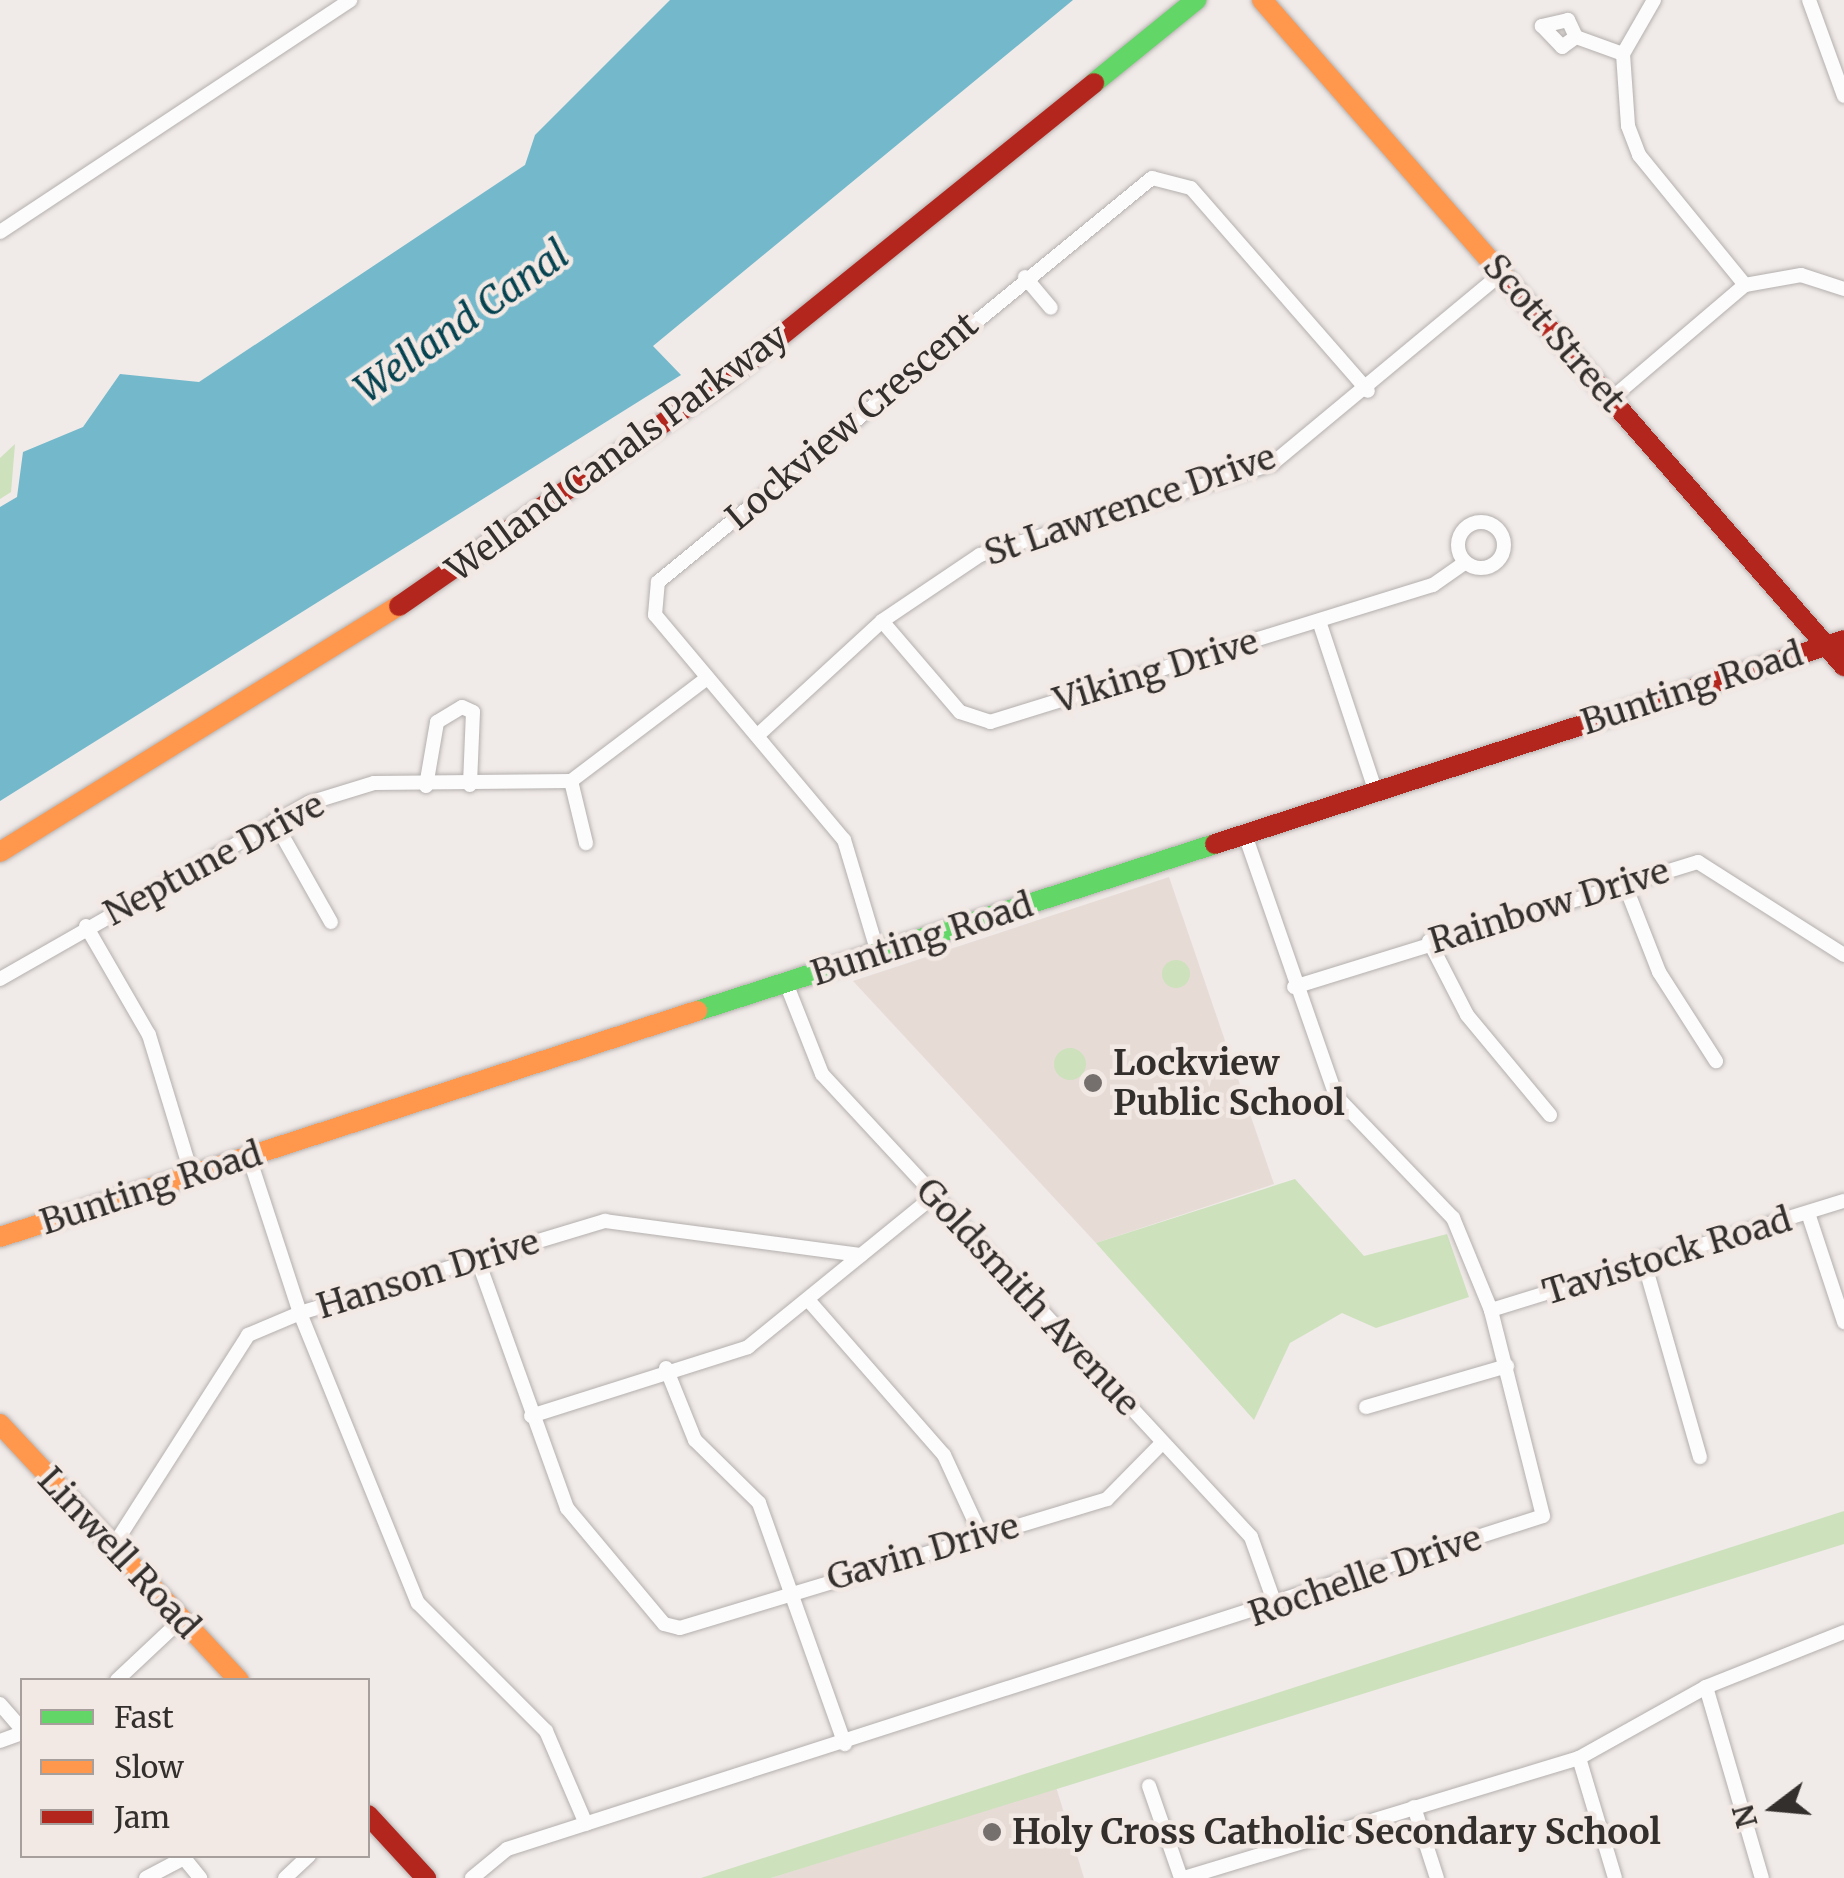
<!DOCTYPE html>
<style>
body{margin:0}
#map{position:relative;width:1844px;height:1878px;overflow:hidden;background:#f0eae8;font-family:Merriweather,serif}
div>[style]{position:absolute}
.built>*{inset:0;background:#e7dbd6}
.green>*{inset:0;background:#cde1bd}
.round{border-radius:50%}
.water>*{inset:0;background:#74b8cb}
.roads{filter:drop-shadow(0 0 2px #b4b0ae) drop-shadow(0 0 2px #b4b0ae)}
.street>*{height:14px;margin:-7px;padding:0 7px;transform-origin:7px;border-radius:7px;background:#fdfcfc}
.street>.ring{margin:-7px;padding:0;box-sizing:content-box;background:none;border:14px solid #fdfcfc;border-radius:50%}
.fast>*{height:20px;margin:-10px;padding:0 10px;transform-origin:10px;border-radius:10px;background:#63d668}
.slow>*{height:20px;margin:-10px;padding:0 10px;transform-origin:10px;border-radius:10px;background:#ff974d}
.jam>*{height:20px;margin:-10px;padding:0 10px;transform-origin:10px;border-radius:10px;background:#b3261e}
.dots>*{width:28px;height:28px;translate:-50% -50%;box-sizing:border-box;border:5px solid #f3e9e4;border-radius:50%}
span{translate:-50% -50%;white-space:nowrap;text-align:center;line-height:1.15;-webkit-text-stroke:9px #f3e9e4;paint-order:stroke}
.street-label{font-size:35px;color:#332f2d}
.poi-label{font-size:35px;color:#332f2d;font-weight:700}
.left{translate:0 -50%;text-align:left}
.water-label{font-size:38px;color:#064351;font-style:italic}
.legend{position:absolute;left:20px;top:1678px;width:350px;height:180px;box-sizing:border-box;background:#f3e9e4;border:2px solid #a69f9b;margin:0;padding:12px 18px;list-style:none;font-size:30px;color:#332f2d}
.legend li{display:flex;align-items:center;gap:20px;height:50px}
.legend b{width:50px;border:2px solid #a69f9b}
.north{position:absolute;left:1724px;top:1758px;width:100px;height:100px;-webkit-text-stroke:8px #f3e9e4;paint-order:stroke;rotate:254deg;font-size:28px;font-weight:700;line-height:40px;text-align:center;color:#332f2d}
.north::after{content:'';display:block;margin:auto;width:35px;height:45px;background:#332f2d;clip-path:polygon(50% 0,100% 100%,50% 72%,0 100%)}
</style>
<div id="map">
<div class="built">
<div style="clip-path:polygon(1169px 877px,1274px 1184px,1096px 1243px,853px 981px)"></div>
<div style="clip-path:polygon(1056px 1787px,1084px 1878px,771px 1878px)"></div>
</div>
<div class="green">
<div style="clip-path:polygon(15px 444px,11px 492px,0 499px,0 458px)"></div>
<div class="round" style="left:1162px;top:960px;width:28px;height:28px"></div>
<div class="round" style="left:1054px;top:1048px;width:32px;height:32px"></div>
<div style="clip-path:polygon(1295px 1179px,1364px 1256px,1447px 1234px,1469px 1297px,1376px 1328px,1342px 1313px,1290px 1343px,1254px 1420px,1096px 1243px)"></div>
<div style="clip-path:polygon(1844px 1511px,1844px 1544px,771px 1878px,701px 1878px)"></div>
</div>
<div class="water">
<div style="clip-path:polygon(670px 0,1073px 0,653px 346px,681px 375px,0 801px,0 507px,17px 497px,23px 452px,83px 427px,120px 374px,199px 382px,525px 165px,535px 135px)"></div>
</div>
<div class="roads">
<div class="street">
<div style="left:1654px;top:0;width:62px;rotate:119.9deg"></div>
<div style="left:1623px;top:54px;width:72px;rotate:86deg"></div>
<div style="left:1628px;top:126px;width:31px;rotate:69deg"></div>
<div style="left:1639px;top:155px;width:168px;rotate:50.8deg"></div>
<div style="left:1809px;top:0;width:102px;rotate:70deg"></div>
<div style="left:1576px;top:37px;width:19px;rotate:-115deg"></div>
<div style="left:1568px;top:20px;width:27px;rotate:167deg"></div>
<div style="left:1542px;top:26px;width:29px;rotate:46deg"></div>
<div style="left:1562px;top:47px;width:17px;rotate:-36deg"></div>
<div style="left:1576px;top:37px;width:50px;rotate:19.9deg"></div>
<div style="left:0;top:232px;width:420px;rotate:-33.5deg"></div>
<div style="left:1025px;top:277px;width:40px;rotate:50deg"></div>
<div style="left:1612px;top:398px;width:175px;rotate:-40.4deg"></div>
<div style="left:1745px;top:285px;width:57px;rotate:-10.1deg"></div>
<div style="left:1801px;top:275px;width:45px;rotate:18deg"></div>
<div class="ring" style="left:1458px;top:522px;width:32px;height:32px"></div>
<div style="left:882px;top:621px;width:120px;rotate:49.4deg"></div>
<div style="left:960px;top:712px;width:32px;rotate:18deg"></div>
<div style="left:990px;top:722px;width:464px;rotate:-17.2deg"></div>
<div style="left:1433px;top:585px;width:37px;rotate:-35deg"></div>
<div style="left:1319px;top:621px;width:180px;rotate:71.6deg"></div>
<div style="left:758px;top:735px;width:168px;rotate:-42.6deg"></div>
<div style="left:882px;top:621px;width:118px;rotate:-34deg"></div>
<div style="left:980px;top:555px;width:306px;rotate:-17.3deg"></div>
<div style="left:1272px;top:464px;width:298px;rotate:-39.7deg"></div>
<div style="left:571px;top:781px;width:64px;rotate:76.4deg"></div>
<div style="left:426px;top:786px;width:65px;rotate:-80.2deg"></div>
<div style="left:437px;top:722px;width:29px;rotate:-31deg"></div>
<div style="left:462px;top:707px;width:12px;rotate:24deg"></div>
<div style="left:473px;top:712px;width:73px;rotate:92.4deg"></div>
<div style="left:274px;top:821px;width:116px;rotate:60.6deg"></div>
<div style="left:1623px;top:880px;width:99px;rotate:68.6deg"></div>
<div style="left:1659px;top:972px;width:106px;rotate:57.4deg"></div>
<div style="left:86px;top:926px;width:126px;rotate:60deg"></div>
<div style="left:149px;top:1035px;width:147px;rotate:73deg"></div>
<div style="left:1429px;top:941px;width:83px;rotate:62.8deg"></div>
<div style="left:1467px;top:1015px;width:130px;rotate:50.3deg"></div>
<div style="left:878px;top:953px;width:118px;rotate:-106.7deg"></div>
<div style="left:844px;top:840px;width:294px;rotate:-130deg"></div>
<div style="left:655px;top:615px;width:33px;rotate:-85deg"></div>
<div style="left:658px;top:582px;width:638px;rotate:-39.28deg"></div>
<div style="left:1152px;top:178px;width:40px;rotate:14.4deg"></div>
<div style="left:1191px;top:188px;width:269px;rotate:48.9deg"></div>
<div style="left:0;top:979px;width:356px;rotate:-29.7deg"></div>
<div style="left:309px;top:803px;width:68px;rotate:-17.1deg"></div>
<div style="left:374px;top:783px;width:197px;rotate:-0.6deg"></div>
<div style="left:571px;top:781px;width:171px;rotate:-37.1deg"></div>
<div style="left:786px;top:983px;width:98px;rotate:68.4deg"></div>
<div style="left:822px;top:1074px;width:631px;rotate:47.18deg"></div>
<div style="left:1251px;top:1537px;width:74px;rotate:70.3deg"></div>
<div style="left:1294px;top:987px;width:423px;rotate:-17.2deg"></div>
<div style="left:1698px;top:862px;width:173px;rotate:32.5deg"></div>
<div style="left:249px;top:1157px;width:164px;rotate:71.9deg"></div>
<div style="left:300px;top:1313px;width:313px;rotate:67.9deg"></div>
<div style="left:418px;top:1603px;width:181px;rotate:45deg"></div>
<div style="left:546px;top:1731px;width:101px;rotate:66.7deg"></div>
<div style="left:1808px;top:1213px;width:115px;rotate:71.7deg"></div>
<div style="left:477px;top:1258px;width:266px;rotate:70.2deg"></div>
<div style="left:567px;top:1508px;width:151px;rotate:50.1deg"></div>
<div style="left:664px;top:1624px;width:16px;rotate:14deg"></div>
<div style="left:680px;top:1628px;width:446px;rotate:-16.8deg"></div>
<div style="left:1107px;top:1499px;width:78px;rotate:-45.5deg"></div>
<div style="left:1644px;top:1262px;width:203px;rotate:74deg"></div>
<div style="left:810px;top:1302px;width:203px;rotate:48.8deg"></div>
<div style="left:944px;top:1455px;width:88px;rotate:65.2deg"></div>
<div style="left:1491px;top:1310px;width:369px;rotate:-17.2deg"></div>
<div style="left:666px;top:1368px;width:78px;rotate:68.1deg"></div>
<div style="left:695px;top:1440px;width:90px;rotate:44.5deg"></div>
<div style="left:759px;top:1503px;width:256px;rotate:70.4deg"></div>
<div style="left:1366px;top:1407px;width:147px;rotate:-16.2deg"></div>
<div style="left:531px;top:1416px;width:228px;rotate:-17.6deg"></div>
<div style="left:748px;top:1347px;width:240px;rotate:-39.1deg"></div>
<div style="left:112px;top:1548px;width:253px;rotate:-57.4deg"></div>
<div style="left:248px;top:1335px;width:56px;rotate:-22.9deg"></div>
<div style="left:300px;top:1313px;width:319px;rotate:-16.8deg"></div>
<div style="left:605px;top:1221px;width:258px;rotate:7.6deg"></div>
<div style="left:117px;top:1680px;width:88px;rotate:-43.2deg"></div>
<div style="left:1706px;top:1687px;width:199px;rotate:73.7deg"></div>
<div style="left:0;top:1704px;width:33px;rotate:49deg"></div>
<div style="left:0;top:1741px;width:23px;rotate:-20deg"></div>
<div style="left:1579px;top:1758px;width:125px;rotate:73.3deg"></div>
<div style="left:1149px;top:1786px;width:97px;rotate:70.8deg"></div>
<div style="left:1414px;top:1807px;width:75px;rotate:72.1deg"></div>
<div style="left:146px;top:1878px;width:43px;rotate:-27.8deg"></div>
<div style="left:184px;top:1858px;width:26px;rotate:51deg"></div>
<div style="left:285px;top:1878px;width:33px;rotate:-43deg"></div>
<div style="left:472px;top:1878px;width:45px;rotate:-39.6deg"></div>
<div style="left:507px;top:1849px;width:1088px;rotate:-17.82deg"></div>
<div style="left:1543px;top:1516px;width:212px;rotate:-104.2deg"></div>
<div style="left:1491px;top:1310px;width:100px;rotate:-112.4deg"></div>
<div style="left:1453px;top:1218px;width:169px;rotate:-133.8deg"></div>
<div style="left:1336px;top:1096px;width:277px;rotate:-109.2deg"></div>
<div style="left:1184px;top:1878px;width:413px;rotate:-16.9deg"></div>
<div style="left:1579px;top:1758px;width:145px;rotate:-29.2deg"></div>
<div style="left:1706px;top:1687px;width:149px;rotate:-21.7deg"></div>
</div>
<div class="fast">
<div style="left:1094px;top:83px;width:132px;rotate:-39.1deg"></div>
<div style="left:697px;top:1011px;width:544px;rotate:-17.87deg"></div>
</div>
<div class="slow">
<div style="left:1262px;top:0;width:380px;rotate:48.8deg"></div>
<div style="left:0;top:852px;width:469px;rotate:-31.7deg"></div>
<div style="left:0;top:1237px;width:733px;rotate:-17.97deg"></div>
<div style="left:0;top:1424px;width:350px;rotate:47deg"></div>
</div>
<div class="jam">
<div style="left:1512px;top:286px;width:505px;rotate:48.86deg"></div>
<div style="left:399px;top:606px;width:402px;rotate:-34.7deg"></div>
<div style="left:730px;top:377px;width:468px;rotate:-38.9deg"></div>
<div style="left:1215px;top:844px;width:661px;rotate:-17.97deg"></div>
<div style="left:368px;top:1815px;width:86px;rotate:47.4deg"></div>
</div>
</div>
<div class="dots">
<div style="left:1093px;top:1083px;background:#75706e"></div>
<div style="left:992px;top:1832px;background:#75706e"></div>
</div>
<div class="street-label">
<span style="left:1554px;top:333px;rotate:49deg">Scott Street</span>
<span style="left:852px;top:421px;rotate:-40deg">Lockview Crescent</span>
<span style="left:617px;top:453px;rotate:-36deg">Welland Canals Parkway</span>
<span style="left:1130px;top:505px;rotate:-19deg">St Lawrence Drive</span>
<span style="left:1156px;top:671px;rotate:-17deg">Viking Drive</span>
<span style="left:1692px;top:688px;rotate:-18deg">Bunting Road</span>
<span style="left:214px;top:859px;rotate:-28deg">Neptune Drive</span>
<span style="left:1549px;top:906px;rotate:-17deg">Rainbow Drive</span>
<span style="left:922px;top:939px;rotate:-18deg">Bunting Road</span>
<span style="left:151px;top:1188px;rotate:-18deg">Bunting Road</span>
<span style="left:1667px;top:1256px;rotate:-17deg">Tavistock Road</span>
<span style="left:428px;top:1274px;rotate:-17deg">Hanson Drive</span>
<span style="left:1028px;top:1297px;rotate:47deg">Goldsmith Avenue</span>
<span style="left:923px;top:1552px;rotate:-16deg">Gavin Drive</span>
<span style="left:119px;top:1553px;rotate:47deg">Linwell Road</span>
<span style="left:1365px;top:1576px;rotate:-19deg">Rochelle Drive</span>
</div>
<div class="poi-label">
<span class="left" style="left:1113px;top:1083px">Lockview<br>Public School</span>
<span class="left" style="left:1012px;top:1832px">Holy Cross Catholic Secondary School</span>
</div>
<div class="water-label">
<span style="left:462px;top:322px;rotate:-35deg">Welland Canal</span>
</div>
<ul class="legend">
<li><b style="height:12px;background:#63d668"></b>Fast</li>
<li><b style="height:12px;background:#ff974d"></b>Slow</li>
<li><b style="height:12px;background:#b3261e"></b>Jam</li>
</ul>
<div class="north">N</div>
</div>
